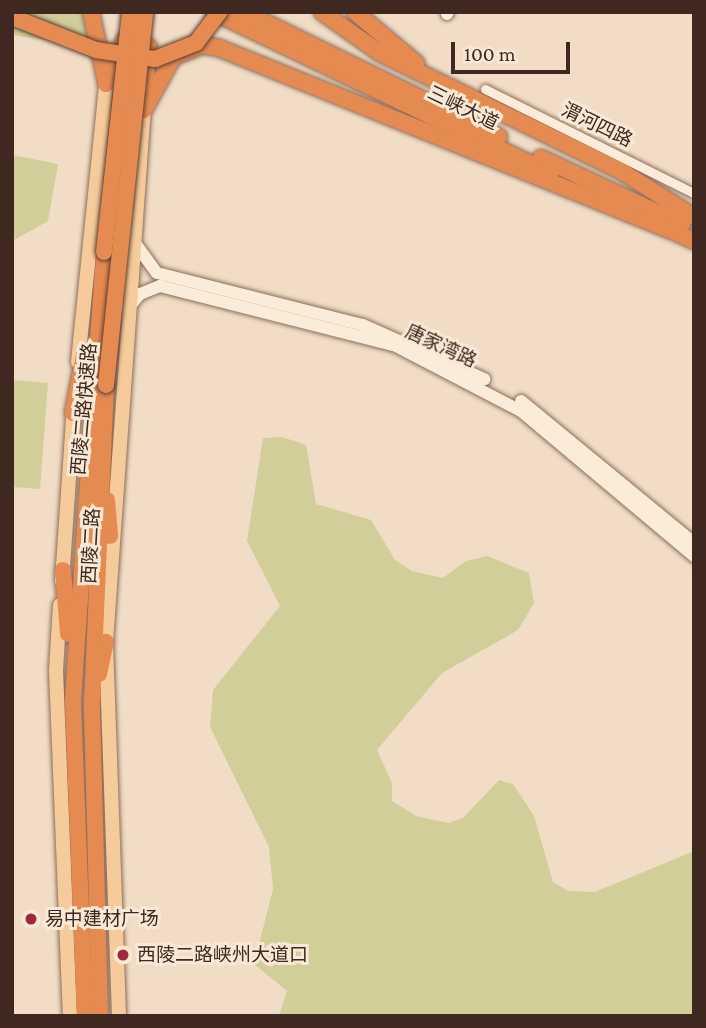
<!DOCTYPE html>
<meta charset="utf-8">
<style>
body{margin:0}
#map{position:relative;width:706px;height:1028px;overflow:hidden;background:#f1ddc6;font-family:"Crimson Pro","Noto Sans SC",serif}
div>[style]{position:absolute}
.green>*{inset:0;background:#d1ce99}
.roads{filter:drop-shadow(0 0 2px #8e6d5a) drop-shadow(0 0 2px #8e6d5a)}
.street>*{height:9px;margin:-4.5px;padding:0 4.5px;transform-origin:4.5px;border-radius:4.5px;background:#fbecda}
.secondary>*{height:12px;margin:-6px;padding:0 6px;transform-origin:6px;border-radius:6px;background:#fbecda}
.primary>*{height:14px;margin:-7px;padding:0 7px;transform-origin:7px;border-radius:7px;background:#f6cb9c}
.highway>*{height:16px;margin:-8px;padding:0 8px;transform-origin:8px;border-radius:8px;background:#e58b52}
.bridges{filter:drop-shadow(0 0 2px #5c3c2e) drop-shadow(0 0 2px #5c3c2e)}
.highway-bridge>*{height:16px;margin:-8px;padding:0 8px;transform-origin:8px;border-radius:8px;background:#e58b52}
.dots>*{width:19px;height:19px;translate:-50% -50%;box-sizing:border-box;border:4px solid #f8e8d6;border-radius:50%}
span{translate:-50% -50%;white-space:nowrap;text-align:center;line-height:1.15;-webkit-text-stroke:6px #f8e8d6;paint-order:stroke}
.street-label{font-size:19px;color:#3e281f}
.poi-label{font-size:19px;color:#3e281f}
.left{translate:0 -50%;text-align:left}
.frame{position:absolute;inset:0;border:14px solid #3e281f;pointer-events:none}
.scale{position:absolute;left:451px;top:42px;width:119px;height:32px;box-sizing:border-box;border:4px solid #3e281f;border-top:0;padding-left:9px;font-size:21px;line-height:24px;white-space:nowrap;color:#3e281f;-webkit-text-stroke:5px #f8e8d6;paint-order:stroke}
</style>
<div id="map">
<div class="green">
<div style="clip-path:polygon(12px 12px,82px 12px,90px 47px,12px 35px)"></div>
<div style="clip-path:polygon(12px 155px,58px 164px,48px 221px,12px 241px)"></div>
<div style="clip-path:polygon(12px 380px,48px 383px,40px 489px,12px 487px)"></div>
<div style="clip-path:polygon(282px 437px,306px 445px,316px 504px,371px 520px,395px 560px,412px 571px,443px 578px,466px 561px,487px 556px,529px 573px,534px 603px,518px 630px,442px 673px,377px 750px,392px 783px,392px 801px,416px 816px,448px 823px,463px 818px,499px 780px,513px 784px,534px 816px,553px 882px,568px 891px,595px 892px,694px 851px,694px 1016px,279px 1016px,287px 991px,254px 964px,273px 889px,269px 847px,210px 727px,213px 690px,280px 606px,247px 541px,263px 438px)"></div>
</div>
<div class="roads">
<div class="street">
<div style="left:485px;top:89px;width:233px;rotate:26.5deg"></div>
</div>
<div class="secondary">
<div style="left:447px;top:14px;width:2px;rotate:-63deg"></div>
<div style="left:135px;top:243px;width:37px;rotate:54deg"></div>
<div style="left:157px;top:273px;width:212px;rotate:14.2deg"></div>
<div style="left:363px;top:325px;width:133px;rotate:24.1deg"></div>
<div style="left:127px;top:309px;width:20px;rotate:-49deg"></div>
<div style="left:140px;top:294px;width:22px;rotate:-22deg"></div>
<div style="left:160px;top:286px;width:241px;rotate:14.2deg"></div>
<div style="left:394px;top:345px;width:143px;rotate:27.5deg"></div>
<div style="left:521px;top:411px;width:226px;rotate:40deg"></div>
<div style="left:521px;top:401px;width:224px;rotate:39.4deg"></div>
</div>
<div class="primary">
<div style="left:78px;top:362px;width:279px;rotate:-84.2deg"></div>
<div style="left:62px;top:581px;width:178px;rotate:-86.1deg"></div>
<div style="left:60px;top:605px;width:65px;rotate:93.5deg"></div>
<div style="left:56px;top:670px;width:346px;rotate:87.7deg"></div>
<div style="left:119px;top:1016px;width:374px;rotate:-92deg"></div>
<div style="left:106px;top:642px;width:564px;rotate:-85.94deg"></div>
</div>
<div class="highway">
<div style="left:91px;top:12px;width:72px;rotate:77.9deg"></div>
<div style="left:214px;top:12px;width:373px;rotate:25.6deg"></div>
<div style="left:244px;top:12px;width:284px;rotate:26.1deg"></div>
<div style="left:322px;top:12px;width:71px;rotate:35.3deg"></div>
<div style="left:380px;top:53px;width:268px;rotate:26.1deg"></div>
<div style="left:621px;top:171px;width:86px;rotate:32.2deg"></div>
<div style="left:355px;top:12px;width:80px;rotate:39.9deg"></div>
<div style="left:146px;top:79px;width:32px;rotate:-85deg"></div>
<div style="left:106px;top:84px;width:47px;rotate:-67.3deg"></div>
<div style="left:144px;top:110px;width:60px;rotate:-61.3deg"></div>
<div style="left:173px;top:57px;width:31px;rotate:-22deg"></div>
<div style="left:202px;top:45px;width:17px;rotate:10deg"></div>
<div style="left:219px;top:48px;width:485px;rotate:22deg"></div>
<div style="left:541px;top:158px;width:156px;rotate:25.1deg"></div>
<div style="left:662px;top:226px;width:35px;rotate:25deg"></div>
<div style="left:73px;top:413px;width:64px;rotate:-79.2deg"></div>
<div style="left:107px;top:500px;width:36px;rotate:85deg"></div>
<div style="left:63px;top:570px;width:64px;rotate:85.5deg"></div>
<div style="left:99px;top:674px;width:33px;rotate:-78deg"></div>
<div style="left:85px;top:1016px;width:317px;rotate:-92.2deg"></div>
<div style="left:73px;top:699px;width:448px;rotate:-86deg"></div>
<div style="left:100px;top:1016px;width:312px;rotate:-91.5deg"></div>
<div style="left:92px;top:704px;width:319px;rotate:-87.5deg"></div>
</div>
</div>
<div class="bridges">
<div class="highway-bridge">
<div style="left:12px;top:17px;width:90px;rotate:21.4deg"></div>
<div style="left:96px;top:50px;width:60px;rotate:8.7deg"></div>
<div style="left:155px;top:59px;width:44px;rotate:-21.3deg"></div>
<div style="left:196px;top:43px;width:39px;rotate:-53deg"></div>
<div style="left:104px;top:252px;width:241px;rotate:-83.8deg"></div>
<div style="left:106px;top:385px;width:375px;rotate:-84deg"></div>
</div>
</div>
<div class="dots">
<div style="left:31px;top:919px;background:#a2263c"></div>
<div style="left:123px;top:955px;background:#a2263c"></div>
</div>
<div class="street-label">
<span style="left:463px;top:108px;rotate:26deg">三峡大道</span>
<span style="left:597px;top:125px;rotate:26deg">渭河四路</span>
<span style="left:441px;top:346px;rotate:25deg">唐家湾路</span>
<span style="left:84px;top:409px;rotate:-85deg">西陵二路快速路</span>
<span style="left:91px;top:546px;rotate:-87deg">西陵二路</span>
</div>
<div class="poi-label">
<span class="left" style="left:45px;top:919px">易中建材广场</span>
<span class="left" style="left:137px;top:955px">西陵二路峡州大道口</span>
</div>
<div class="frame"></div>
<div class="scale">100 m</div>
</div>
